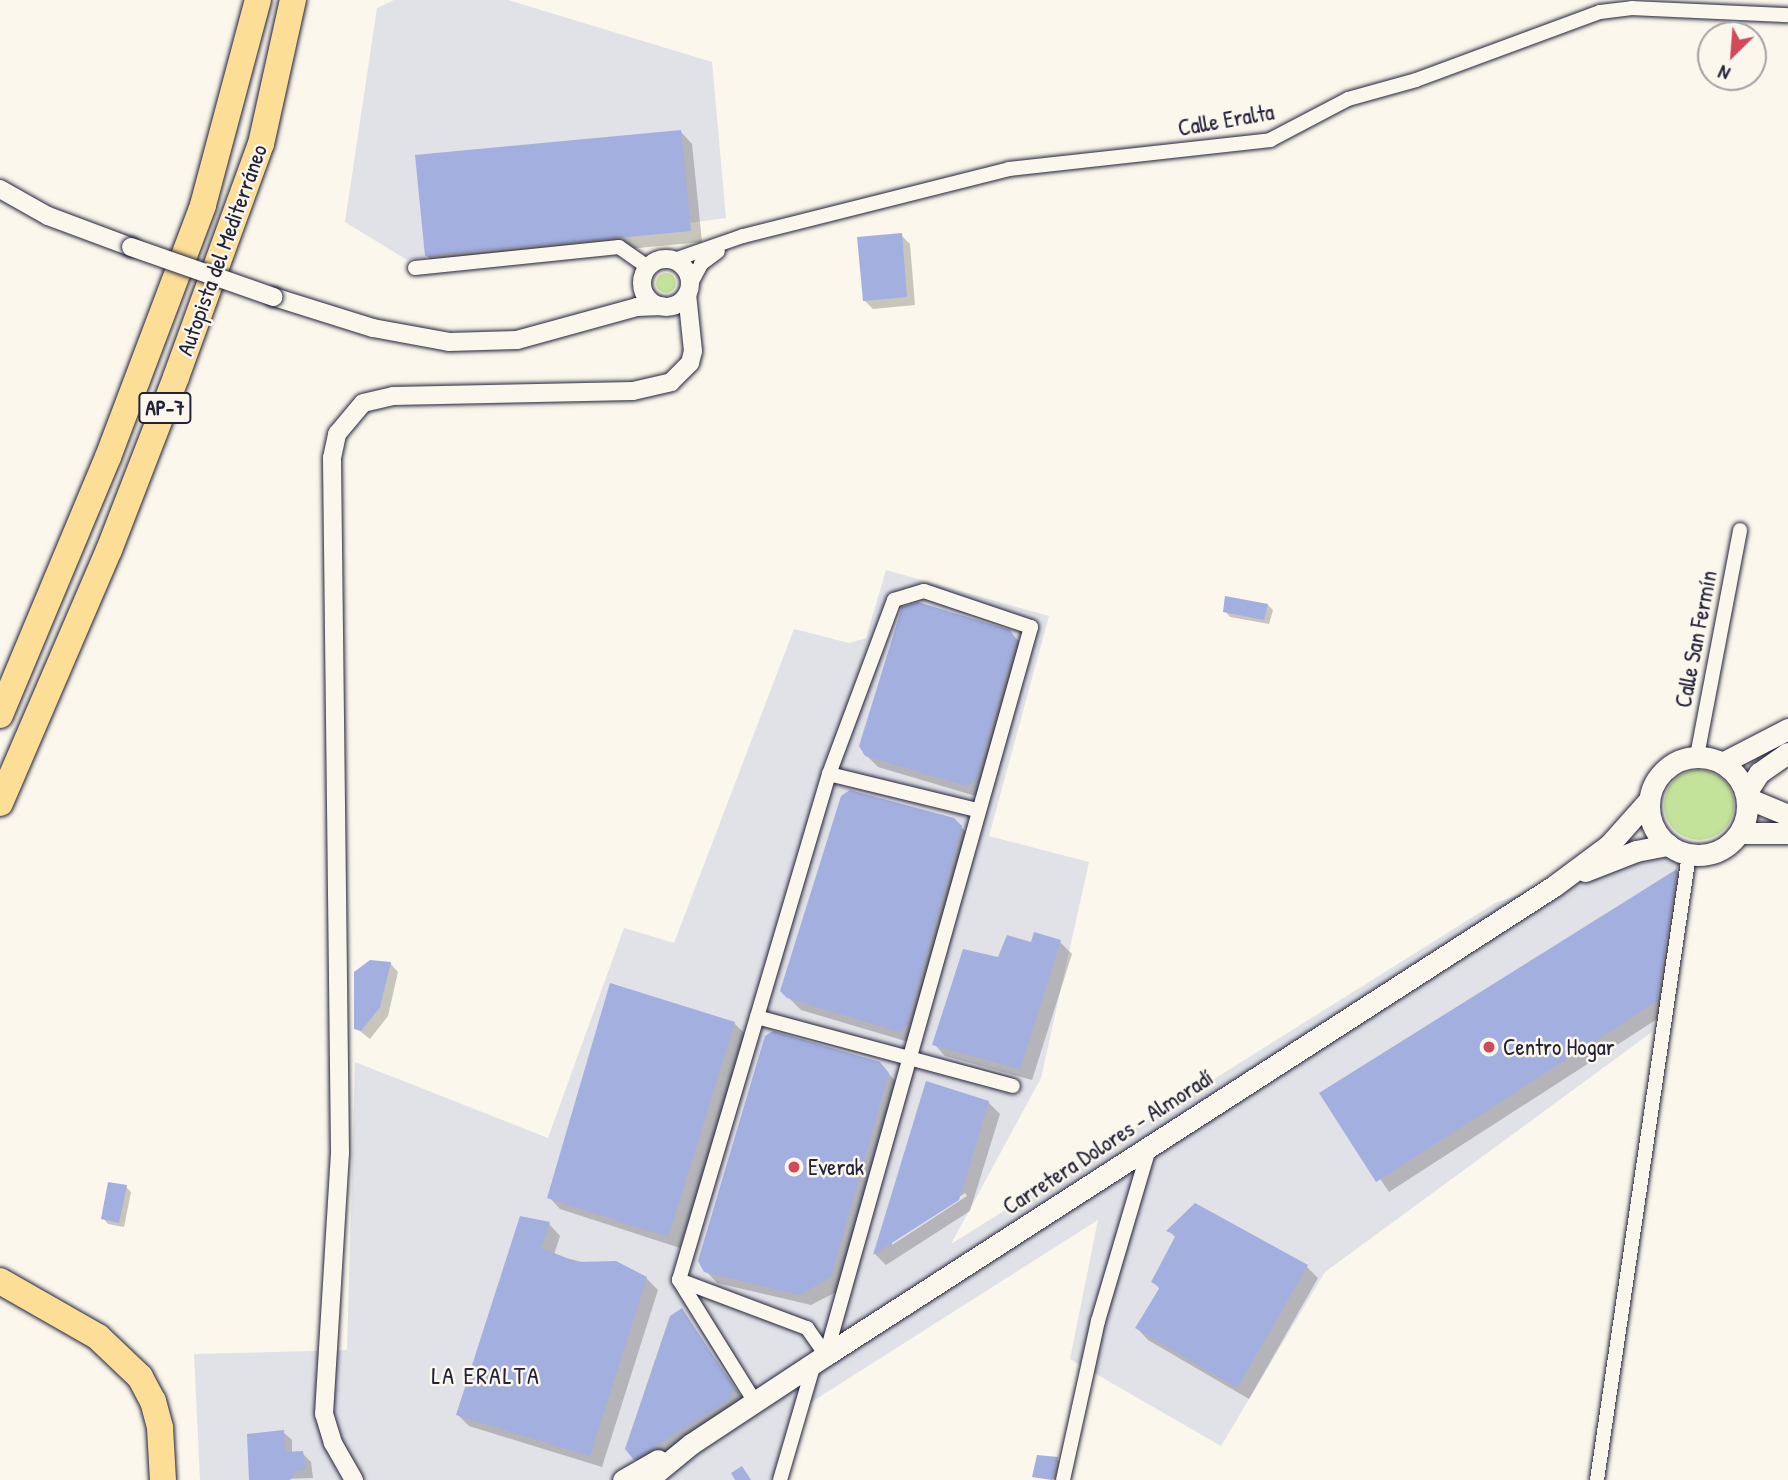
<!DOCTYPE html>
<meta charset="utf-8">
<style>
body{margin:0}
#map{position:relative;width:1788px;height:1480px;overflow:hidden;background:#fbf7ec;font-family:"Patrick Hand",sans-serif}
div>[style]{position:absolute}
.built>*{inset:0;background:#e1e1e8}
.green>*{inset:0;background:#c3e29a}
.round{border-radius:50%}
.shadow>*{inset:0;background:#0003}
.building>*{inset:0;background:#a3afdf}
.roads{filter:drop-shadow(0 0 2px #22223b) drop-shadow(0 0 2px #22223b)}
.minor>*{height:14px;margin:-7px;padding:0 7px;transform-origin:7px;border-radius:7px;background:#fbf7ec}
.tertiary>*{height:18px;margin:-9px;padding:0 9px;transform-origin:9px;border-radius:9px;background:#fbf7ec}
.tertiary>.ring{margin:-9px;padding:0;box-sizing:content-box;background:none;border:18px solid #fbf7ec;border-radius:50%}
.secondary>*{height:21px;margin:-10.5px;padding:0 10.5px;transform-origin:10.5px;border-radius:10.5px;background:#fbf7ec}
.secondary>.ring{margin:-10.5px;padding:0;box-sizing:content-box;background:none;border:21px solid #fbf7ec;border-radius:50%}
.motorway>*{height:26px;margin:-13px;padding:0 13px;transform-origin:13px;border-radius:13px;background:#fdde96}
.bridges{filter:drop-shadow(0 0 2px #22223b) drop-shadow(0 0 2px #22223b)}
.tertiary-bridge>*{height:18px;margin:-9px;padding:0 9px;transform-origin:9px;border-radius:9px;background:#fbf7ec}
.dots>*{width:19px;height:19px;translate:-50% -50%;box-sizing:border-box;border:4px solid #fbf7ec;border-radius:50%}
span{translate:-50% -50%;white-space:nowrap;text-align:center;line-height:1.15;-webkit-text-stroke:5px #fbf7ec;paint-order:stroke}
.shield-label span{padding:2px 5px;background:#fbf7ec;border:2px solid;border-radius:5px;-webkit-text-stroke-width:0}
.shield-label{font-size:21px;color:#22223b;font-weight:700}
.street-label{font-size:23px;color:#22223b}
.poi-label{font-size:23px;color:#22223b}
.left{translate:0 -50%;text-align:left}
.neighbourhood-label{font-size:24px;color:#22223b;letter-spacing:2px}
.north{position:absolute;left:1697px;top:21px;width:70px;height:70px;box-sizing:border-box;background:#fbf7ec;border:2px solid #a4a2a5;border-radius:50%;rotate:205deg;font-size:19px;font-weight:700;line-height:28px;text-align:center;color:#22223b}
.north::after{content:'';display:block;margin:auto;width:24px;height:32px;background:#d1495b;clip-path:polygon(50% 0,100% 100%,50% 72%,0 100%)}
</style>
<div id="map">
<div class="built">
<div style="clip-path:polygon(394px 0,508px 0,712px 62px,726px 218px,407px 260px,345px 222px,377px 8px)"></div>
<div style="clip-path:polygon(886px 570px,1049px 616px,989px 836px,1089px 862px,1041px 1078px,951px 1244px,1495px 903px,1582px 873px,1659px 855px,1679px 857px,1652px 1032px,1325px 1272px,1221px 1446px,1070px 1359px,1098px 1220px,791px 1415px,772px 1480px,200px 1480px,194px 1354px,347px 1350px,355px 1062px,548px 1138px,624px 928px,674px 943px,794px 629px,849px 643px,866px 638px)"></div>
</div>
<div class="green">
<div class="round" style="left:656px;top:273px;width:20px;height:20px"></div>
<div class="round" style="left:1664px;top:770px;width:70px;height:70px"></div>
</div>
<div class="shadow">
<div style="clip-path:polygon(681px 132px,692px 144px,702px 242px,438px 267px,427px 256px)"></div>
<div style="clip-path:polygon(901px 235px,910px 244px,915px 305px,873px 309px,864px 300px)"></div>
<div style="clip-path:polygon(1268px 605px,1273px 610px,1269px 624px,1230px 617px,1225px 611px)"></div>
<div style="clip-path:polygon(1009px 632px,1022px 644px,979px 797px,878px 767px,866px 755px)"></div>
<div style="clip-path:polygon(953px 819px,973px 839px,912px 1043px,801px 1010px,782px 991px)"></div>
<div style="clip-path:polygon(1677px 871px,1688px 882px,1668px 1012px,1389px 1192px,1322px 1093px)"></div>
<div style="clip-path:polygon(1060px 942px,1072px 954px,1032px 1080px,945px 1056px,934px 1044px,999px 959px,1032px 945px)"></div>
<div style="clip-path:polygon(390px 963px,398px 972px,388px 1016px,370px 1039px,356px 1028px)"></div>
<div style="clip-path:polygon(734px 1023px,746px 1035px,680px 1248px,560px 1209px,549px 1197px)"></div>
<div style="clip-path:polygon(879px 1063px,900px 1086px,842px 1289px,811px 1305px,717px 1283px,705px 1270px)"></div>
<div style="clip-path:polygon(evenodd,927px 1083px,988px 1102px,1000px 1114px,970px 1211px,886px 1265px,875px 1254px,927px 1083px,965px 1193px,967px 1196px,892px 1245px,892px 1241px,965px 1193px)"></div>
<div style="clip-path:polygon(126px 1187px,131px 1192px,124px 1227px,108px 1224px,103px 1218px)"></div>
<div style="clip-path:polygon(549px 1224px,560px 1236px,554px 1255px,646px 1278px,658px 1290px,602px 1467px,469px 1426px,458px 1415px)"></div>
<div style="clip-path:polygon(1169px 1231px,1307px 1267px,1318px 1278px,1249px 1399px,1148px 1340px,1137px 1328px,1161px 1290px,1153px 1282px,1176px 1238px)"></div>
<div style="clip-path:polygon(682px 1310px,744px 1401px,647px 1470px,635px 1459px)"></div>
<div style="clip-path:polygon(283px 1432px,292px 1440px,292px 1453px,302px 1453px,311px 1462px,313px 1478px,249px 1480px)"></div>
<div style="clip-path:polygon(1057px 1459px,1062px 1464px,1058px 1480px,1034px 1477px)"></div>
</div>
<div class="building">
<div style="clip-path:polygon(681px 130px,691px 231px,425px 256px,415px 155px)"></div>
<div style="clip-path:polygon(902px 233px,907px 297px,863px 301px,857px 237px)"></div>
<div style="clip-path:polygon(1225px 596px,1268px 604px,1264px 620px,1223px 612px)"></div>
<div style="clip-path:polygon(918px 602px,1010px 630px,1016px 639px,976px 780px,967px 786px,865px 756px,859px 746px,902px 607px)"></div>
<div style="clip-path:polygon(850px 790px,954px 818px,962px 826px,907px 1024px,900px 1032px,787px 998px,780px 991px,841px 796px)"></div>
<div style="clip-path:polygon(1677px 869px,1657px 1001px,1376px 1182px,1319px 1093px)"></div>
<div style="clip-path:polygon(1034px 932px,1061px 940px,1020px 1069px,932px 1045px,963px 949px,998px 957px,1007px 935px,1031px 942px)"></div>
<div style="clip-path:polygon(370px 960px,391px 962px,380px 1007px,361px 1031px,354px 1029px,354px 972px)"></div>
<div style="clip-path:polygon(610px 983px,735px 1022px,668px 1237px,547px 1198px)"></div>
<div style="clip-path:polygon(773px 1031px,880px 1062px,889px 1073px,831px 1277px,799px 1295px,704px 1272px,698px 1261px,765px 1036px)"></div>
<div style="clip-path:polygon(926px 1081px,989px 1101px,959px 1200px,873px 1255px)"></div>
<div style="clip-path:polygon(108px 1182px,127px 1185px,119px 1223px,101px 1219px)"></div>
<div style="clip-path:polygon(1195px 1203px,1308px 1265px,1237px 1388px,1135px 1328px,1160px 1287px,1151px 1282px,1176px 1235px,1166px 1231px)"></div>
<div style="clip-path:polygon(520px 1216px,550px 1222px,541px 1248px,577px 1262px,616px 1261px,647px 1277px,590px 1456px,456px 1415px)"></div>
<div style="clip-path:polygon(682px 1308px,734px 1388px,730px 1399px,634px 1460px,625px 1449px,670px 1316px)"></div>
<div style="clip-path:polygon(284px 1430px,285px 1452px,303px 1451px,306px 1469px,296px 1471px,290px 1480px,249px 1480px,247px 1434px)"></div>
<div style="clip-path:polygon(1037px 1455px,1058px 1457px,1052px 1480px,1032px 1477px)"></div>
<div style="clip-path:polygon(742px 1466px,751px 1480px,735px 1480px,731px 1473px)"></div>
</div>
<div class="roads">
<div class="minor">
<div style="left:674px;top:260px;width:73px;rotate:-19.2deg"></div>
<div style="left:743px;top:236px;width:274px;rotate:-14.1deg"></div>
<div style="left:1009px;top:169px;width:263px;rotate:-6.3deg"></div>
<div style="left:1270px;top:140px;width:88px;rotate:-27.7deg"></div>
<div style="left:1348px;top:99px;width:71px;rotate:-15.6deg"></div>
<div style="left:1416px;top:80px;width:196px;rotate:-20.3deg"></div>
<div style="left:1600px;top:12px;width:32px;rotate:-7deg"></div>
<div style="left:1632px;top:8px;width:156px;rotate:2.6deg"></div>
<div style="left:415px;top:268px;width:205px;rotate:-5.9deg"></div>
<div style="left:619px;top:247px;width:35px;rotate:35deg"></div>
<div style="left:689px;top:287px;width:26px;rotate:-62deg"></div>
<div style="left:701px;top:264px;width:21px;rotate:-37deg"></div>
<div style="left:1697px;top:756px;width:230px;rotate:-79.2deg"></div>
<div style="left:829px;top:774px;width:152px;rotate:13.7deg"></div>
<div style="left:757px;top:1017px;width:265px;rotate:15.1deg"></div>
<div style="left:679px;top:1280px;width:137px;rotate:20.6deg"></div>
<div style="left:807px;top:1328px;width:33px;rotate:55deg"></div>
<div style="left:755px;top:1402px;width:144px;rotate:-121.9deg"></div>
<div style="left:679px;top:1280px;width:528px;rotate:-73.49deg"></div>
<div style="left:829px;top:774px;width:186px;rotate:-69.5deg"></div>
<div style="left:894px;top:600px;width:31px;rotate:-17deg"></div>
<div style="left:924px;top:591px;width:113px;rotate:18.6deg"></div>
<div style="left:1031px;top:627px;width:756px;rotate:105.73deg"></div>
<div style="left:780px;top:1480px;width:121px;rotate:-73.7deg"></div>
<div style="left:1063px;top:1480px;width:163px;rotate:-77.6deg"></div>
<div style="left:1098px;top:1321px;width:183px;rotate:-73.5deg"></div>
<div style="left:1597px;top:1480px;width:632px;rotate:-81.63deg"></div>
</div>
<div class="tertiary">
<div style="left:0;top:189px;width:55px;rotate:29.4deg"></div>
<div style="left:48px;top:216px;width:89px;rotate:20.5deg"></div>
<div class="ring" style="left:642px;top:259px;width:30px;height:30px"></div>
<div style="left:274px;top:297px;width:104px;rotate:17.4deg"></div>
<div style="left:373px;top:328px;width:77px;rotate:10.4deg"></div>
<div style="left:449px;top:342px;width:68px;rotate:-1.7deg"></div>
<div style="left:517px;top:340px;width:124px;rotate:-15.4deg"></div>
<div style="left:637px;top:307px;width:25px;rotate:-2deg"></div>
<div style="left:354px;top:1480px;width:43px;rotate:-119.6deg"></div>
<div style="left:333px;top:1443px;width:30px;rotate:-107deg"></div>
<div style="left:324px;top:1414px;width:261px;rotate:-86.5deg"></div>
<div style="left:340px;top:1153px;width:695px;rotate:-90.66deg"></div>
<div style="left:332px;top:458px;width:25px;rotate:-78deg"></div>
<div style="left:337px;top:434px;width:40px;rotate:-50deg"></div>
<div style="left:363px;top:403px;width:31px;rotate:-13deg"></div>
<div style="left:393px;top:396px;width:240px;rotate:-1.2deg"></div>
<div style="left:633px;top:391px;width:39px;rotate:-13deg"></div>
<div style="left:671px;top:382px;width:27px;rotate:-45deg"></div>
<div style="left:690px;top:363px;width:12px;rotate:-76deg"></div>
<div style="left:693px;top:351px;width:57px;rotate:-96deg"></div>
</div>
<div class="secondary">
<div class="ring" style="left:1649px;top:757px;width:77px;height:77px"></div>
<div style="left:1722px;top:763px;width:74px;rotate:-27.3deg"></div>
<div style="left:1746px;top:793px;width:24px;rotate:-57deg"></div>
<div style="left:1759px;top:773px;width:35px;rotate:-35deg"></div>
<div style="left:1747px;top:798px;width:44px;rotate:22.5deg"></div>
<div style="left:1740px;top:833px;width:48px"></div>
<div style="left:1585px;top:871px;width:55px;rotate:-21.4deg"></div>
<div style="left:1636px;top:851px;width:33px;rotate:-11deg"></div>
<div style="left:623px;top:1480px;width:40px;rotate:-29.7deg"></div>
<div style="left:647px;top:1480px;width:57px;rotate:-39.3deg"></div>
<div style="left:691px;top:1444px;width:162px;rotate:-33.4deg"></div>
<div style="left:826px;top:1355px;width:866px;rotate:-32.79deg"></div>
<div style="left:1554px;top:886px;width:69px;rotate:-36.7deg"></div>
<div style="left:1609px;top:845px;width:60px;rotate:-48.4deg"></div>
</div>
<div class="motorway">
<div style="left:0;top:715px;width:280px;rotate:-67.3deg"></div>
<div style="left:108px;top:457px;width:269px;rotate:-69.3deg"></div>
<div style="left:203px;top:205px;width:212px;rotate:-75deg"></div>
<div style="left:0;top:803px;width:275px;rotate:-66.7deg"></div>
<div style="left:109px;top:550px;width:186px;rotate:-68.8deg"></div>
<div style="left:176px;top:377px;width:248px;rotate:-70deg"></div>
<div style="left:261px;top:144px;width:148px;rotate:-77.5deg"></div>
<div style="left:0;top:1281px;width:113px;rotate:29.7deg"></div>
<div style="left:98px;top:1337px;width:58px;rotate:43.6deg"></div>
<div style="left:140px;top:1377px;width:27px;rotate:62deg"></div>
<div style="left:153px;top:1401px;width:28px;rotate:75deg"></div>
<div style="left:160px;top:1428px;width:52px;rotate:86.7deg"></div>
</div>
</div>
<div class="bridges">
<div class="tertiary-bridge">
<div style="left:131px;top:247px;width:151px;rotate:19.3deg"></div>
</div>
</div>
<div class="dots">
<div style="left:1489px;top:1047px;background:#d1495b"></div>
<div style="left:794px;top:1167px;background:#d1495b"></div>
</div>
<div class="shield-label">
<span style="left:165px;top:408px">AP-7</span>
</div>
<div class="street-label">
<span style="left:1226px;top:120px;rotate:-10deg">Calle Eralta</span>
<span style="left:222px;top:250px;rotate:-70deg">Autopista del Mediterráneo</span>
<span style="left:1696px;top:639px;rotate:-79deg">Calle San Fermín</span>
<span style="left:1108px;top:1142px;rotate:-33deg">Carretera Dolores - Almoradí</span>
</div>
<div class="poi-label">
<span class="left" style="left:1503px;top:1047px">Centro Hogar</span>
<span class="left" style="left:808px;top:1167px">Everak</span>
</div>
<div class="neighbourhood-label">
<span style="left:486px;top:1376px">LA ERALTA</span>
</div>
<div class="north">N</div>
</div>
